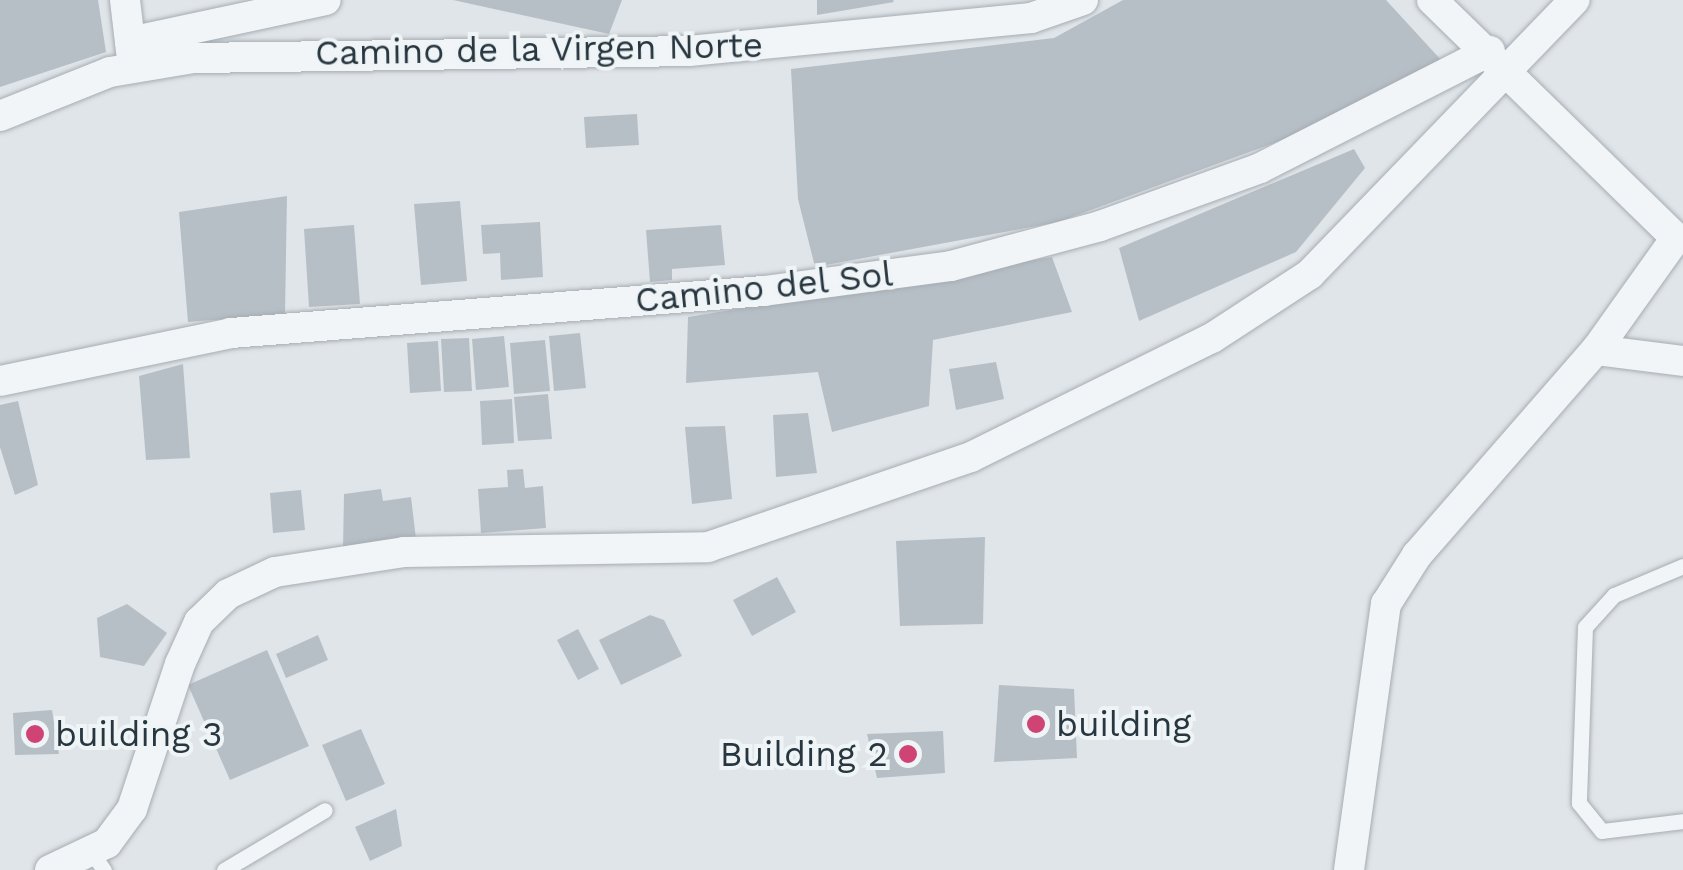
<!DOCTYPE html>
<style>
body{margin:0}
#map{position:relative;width:1683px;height:870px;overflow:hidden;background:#e0e5e9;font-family:"Work Sans",sans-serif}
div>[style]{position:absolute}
.building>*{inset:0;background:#b7bfc6}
.roads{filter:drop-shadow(0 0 2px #a5adb3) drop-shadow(0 0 2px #a5adb3)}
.service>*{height:15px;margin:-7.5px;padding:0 7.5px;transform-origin:7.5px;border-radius:7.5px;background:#f2f5f7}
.minor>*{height:30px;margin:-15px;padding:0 15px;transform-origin:15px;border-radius:15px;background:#f2f5f7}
.dots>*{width:28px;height:28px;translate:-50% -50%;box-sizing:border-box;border:5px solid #eff4f6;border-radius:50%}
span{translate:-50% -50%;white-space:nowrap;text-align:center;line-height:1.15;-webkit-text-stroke:8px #eff4f6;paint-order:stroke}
.street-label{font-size:35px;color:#283640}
.poi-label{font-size:35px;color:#283640}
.left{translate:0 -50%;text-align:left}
.right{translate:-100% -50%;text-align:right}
</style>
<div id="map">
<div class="building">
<div style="clip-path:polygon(0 0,98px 0,106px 52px,0 87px)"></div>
<div style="clip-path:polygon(453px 0,622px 0,609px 34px)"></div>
<div style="clip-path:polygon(817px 0,893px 0,894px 2px,817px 15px)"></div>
<div style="clip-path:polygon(1123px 0,1386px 0,1442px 61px,1323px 125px,1058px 222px,815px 267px,798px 199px,791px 69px,1054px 38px)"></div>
<div style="clip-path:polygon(637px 114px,639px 145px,586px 148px,584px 117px)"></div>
<div style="clip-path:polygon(1354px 149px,1365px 168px,1296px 252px,1139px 321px,1119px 248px)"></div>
<div style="clip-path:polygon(287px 196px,285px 314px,188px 322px,179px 212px)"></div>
<div style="clip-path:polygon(460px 201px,467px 281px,421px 285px,414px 204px)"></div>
<div style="clip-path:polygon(540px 222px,543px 277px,501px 280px,500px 253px,483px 254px,481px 225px)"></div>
<div style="clip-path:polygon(354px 225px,360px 304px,309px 307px,304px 229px)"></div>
<div style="clip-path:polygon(721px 225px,725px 265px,672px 269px,672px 280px,650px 282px,646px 230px)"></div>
<div style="clip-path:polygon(1052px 257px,1072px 312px,933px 340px,929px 406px,832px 432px,818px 372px,686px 383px,688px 317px)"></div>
<div style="clip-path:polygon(580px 333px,586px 388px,554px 391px,549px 336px)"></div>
<div style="clip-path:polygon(504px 336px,509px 387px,476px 390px,472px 339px)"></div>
<div style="clip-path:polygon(469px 338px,472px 391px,444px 392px,441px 339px)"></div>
<div style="clip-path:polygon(545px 340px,550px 391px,514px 394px,510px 343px)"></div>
<div style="clip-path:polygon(438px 341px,441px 391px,410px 393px,407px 343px)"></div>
<div style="clip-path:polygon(996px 362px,1004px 399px,956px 410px,949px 369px)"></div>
<div style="clip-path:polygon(183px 364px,190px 458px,146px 460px,139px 376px)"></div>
<div style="clip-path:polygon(548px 394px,552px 439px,518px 441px,514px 397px)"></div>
<div style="clip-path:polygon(512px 399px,514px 443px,482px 445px,480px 401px)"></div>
<div style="clip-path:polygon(18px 401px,38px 485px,15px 495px,0 447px,0 405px)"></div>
<div style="clip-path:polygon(808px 413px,817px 473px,776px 477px,773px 415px)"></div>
<div style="clip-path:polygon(725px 426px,732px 499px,692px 504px,685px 427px)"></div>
<div style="clip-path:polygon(523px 469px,525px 488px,543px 486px,546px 528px,481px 533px,478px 489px,508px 487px,507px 470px)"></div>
<div style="clip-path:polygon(381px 489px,383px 501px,411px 497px,416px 539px,343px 549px,344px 494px)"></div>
<div style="clip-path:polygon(301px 490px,305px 530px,273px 533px,270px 493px)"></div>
<div style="clip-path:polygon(985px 537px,983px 624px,900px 626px,896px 541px)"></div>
<div style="clip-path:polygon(777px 577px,796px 612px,752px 636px,733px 600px)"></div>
<div style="clip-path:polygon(127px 604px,167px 633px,144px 666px,100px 657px,97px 618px)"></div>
<div style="clip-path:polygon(650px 615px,664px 620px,682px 656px,621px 685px,599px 640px)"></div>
<div style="clip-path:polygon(578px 629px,599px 669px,578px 680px,557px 640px)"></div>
<div style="clip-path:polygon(318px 635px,328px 660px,286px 678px,276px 654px)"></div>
<div style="clip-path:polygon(267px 650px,309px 746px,230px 780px,188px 685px)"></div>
<div style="clip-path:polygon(999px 685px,1074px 689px,1077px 758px,994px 762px)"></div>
<div style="clip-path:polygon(52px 710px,59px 754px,15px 755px,13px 713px)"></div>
<div style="clip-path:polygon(361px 729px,385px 784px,346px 801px,322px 745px)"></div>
<div style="clip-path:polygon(943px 731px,945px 773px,877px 778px,867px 734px)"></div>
<div style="clip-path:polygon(396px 809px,402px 846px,370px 861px,355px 827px)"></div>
</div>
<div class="roads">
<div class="service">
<div style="left:1683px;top:566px;width:75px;rotate:157.2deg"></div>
<div style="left:1614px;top:595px;width:43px;rotate:132.2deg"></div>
<div style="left:1585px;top:627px;width:176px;rotate:92deg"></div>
<div style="left:1579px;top:803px;width:36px;rotate:51deg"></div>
<div style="left:1602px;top:831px;width:82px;rotate:-7deg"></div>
<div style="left:92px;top:853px;width:21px;rotate:55deg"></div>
<div style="left:224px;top:870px;width:117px;rotate:-30.7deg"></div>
</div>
<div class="minor">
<div style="left:125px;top:0;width:60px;rotate:83.3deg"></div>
<div style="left:130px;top:42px;width:200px;rotate:-12.1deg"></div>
<div style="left:0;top:116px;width:118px;rotate:-21.8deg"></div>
<div style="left:110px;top:72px;width:85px;rotate:-9.5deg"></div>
<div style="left:194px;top:58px;width:495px;rotate:-0.8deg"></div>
<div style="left:689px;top:51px;width:344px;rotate:-5.5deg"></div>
<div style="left:1031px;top:18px;width:55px;rotate:-19.1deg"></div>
<div style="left:1596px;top:350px;width:88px;rotate:7.2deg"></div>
<div style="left:0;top:381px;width:236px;rotate:-11.7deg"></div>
<div style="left:231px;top:333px;width:535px;rotate:-4.51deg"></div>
<div style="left:764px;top:291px;width:189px;rotate:-7.6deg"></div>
<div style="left:951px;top:266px;width:154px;rotate:-15deg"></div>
<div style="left:1100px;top:226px;width:170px;rotate:-19.9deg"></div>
<div style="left:1260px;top:168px;width:258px;rotate:-27deg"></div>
<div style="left:50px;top:870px;width:63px;rotate:-25.3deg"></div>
<div style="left:107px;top:843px;width:42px;rotate:-53.7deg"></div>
<div style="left:132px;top:809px;width:153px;rotate:-71.7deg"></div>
<div style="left:180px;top:664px;width:46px;rotate:-65.7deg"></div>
<div style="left:199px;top:622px;width:40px;rotate:-44deg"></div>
<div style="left:228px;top:594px;width:52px;rotate:-25.1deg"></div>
<div style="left:275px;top:572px;width:131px;rotate:-8.8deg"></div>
<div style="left:404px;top:552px;width:304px;rotate:-0.9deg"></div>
<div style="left:708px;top:547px;width:278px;rotate:-18.9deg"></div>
<div style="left:971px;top:457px;width:269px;rotate:-26.3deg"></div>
<div style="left:1212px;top:338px;width:117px;rotate:-33.1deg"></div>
<div style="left:1310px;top:274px;width:381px;rotate:-46deg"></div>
<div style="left:1349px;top:870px;width:269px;rotate:-82.1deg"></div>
<div style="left:1386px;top:604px;width:58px;rotate:-57.7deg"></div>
<div style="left:1417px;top:555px;width:272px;rotate:-48.9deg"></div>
<div style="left:1596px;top:350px;width:138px;rotate:-54.5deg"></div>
<div style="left:1676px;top:238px;width:341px;rotate:-135.7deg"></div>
</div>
</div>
<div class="dots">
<div style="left:1036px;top:724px;background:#cf4474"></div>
<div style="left:35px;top:734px;background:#cf4474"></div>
<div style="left:908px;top:754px;background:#cf4474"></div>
</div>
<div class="street-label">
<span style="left:539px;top:49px;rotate:-1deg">Camino de la Virgen Norte</span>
<span style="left:764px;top:287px;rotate:-6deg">Camino del Sol</span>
</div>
<div class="poi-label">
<span class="left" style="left:1056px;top:724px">building</span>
<span class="left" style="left:55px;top:734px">building 3</span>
<span class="right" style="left:888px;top:754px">Building 2</span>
</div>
</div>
